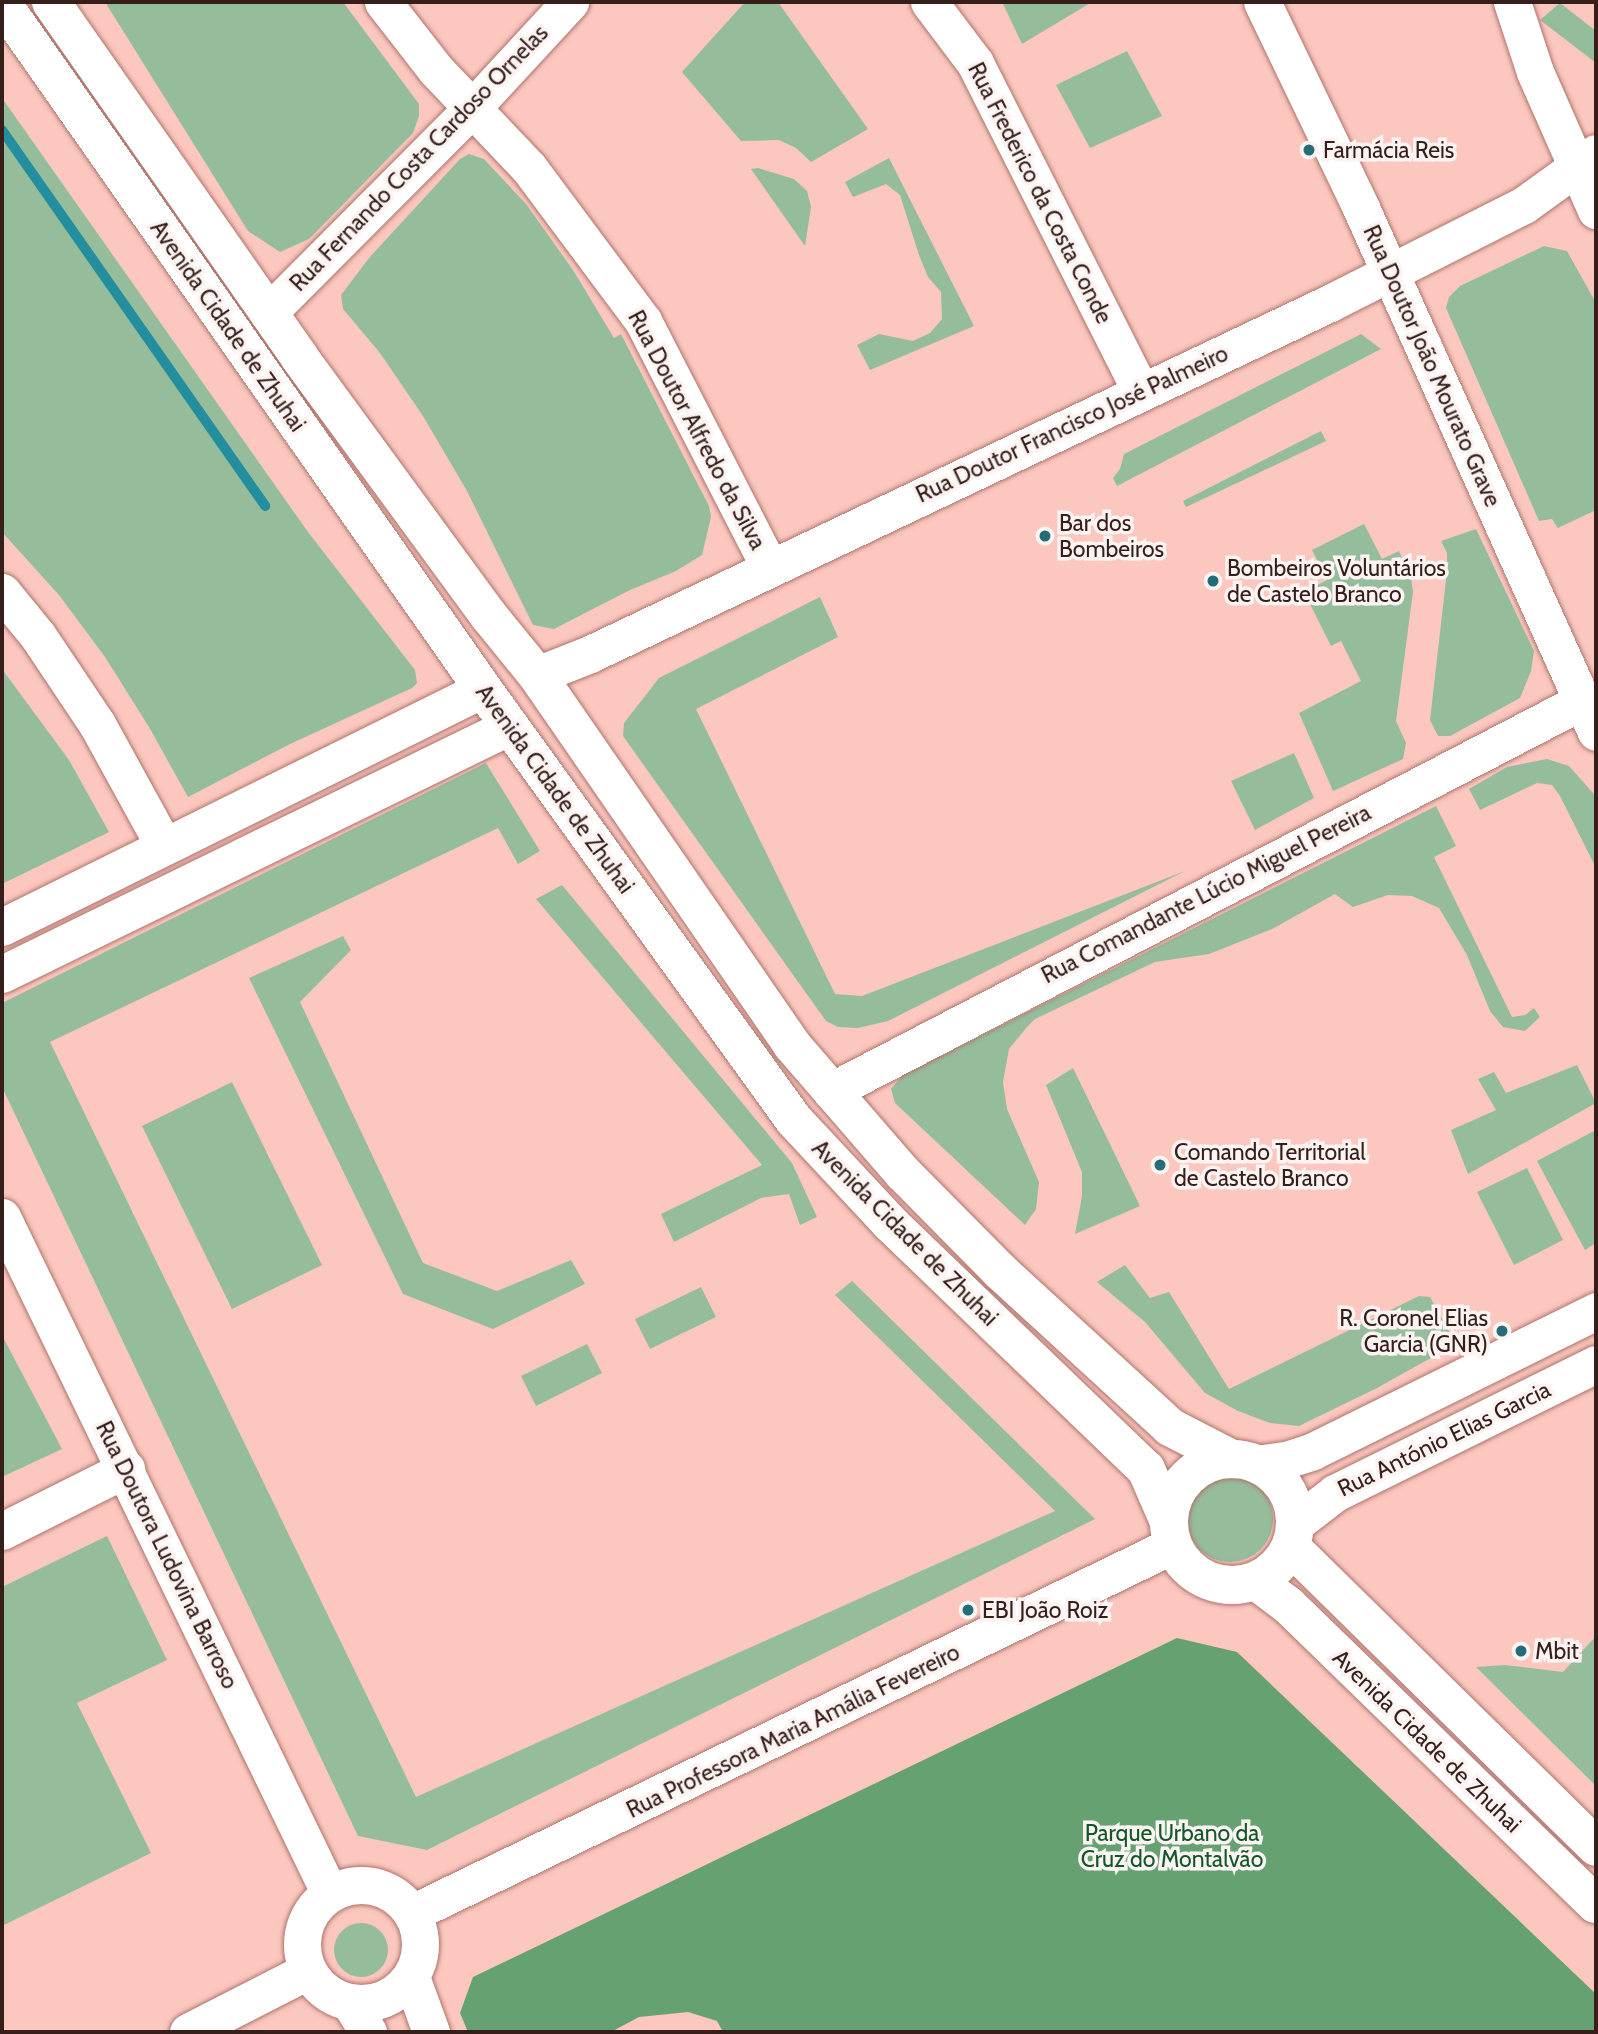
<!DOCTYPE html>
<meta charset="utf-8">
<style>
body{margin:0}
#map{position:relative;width:1598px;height:2034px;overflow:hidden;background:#fbc7be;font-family:Cabin,sans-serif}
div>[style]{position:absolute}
.green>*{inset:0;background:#95bd9c}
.round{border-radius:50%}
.forest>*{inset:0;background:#66a171}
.stream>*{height:10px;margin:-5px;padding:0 5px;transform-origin:5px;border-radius:5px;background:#248e9e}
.roads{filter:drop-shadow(0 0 2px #af746b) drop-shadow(0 0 2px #af746b)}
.minor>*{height:37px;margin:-18.5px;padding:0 18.5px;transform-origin:18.5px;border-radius:18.5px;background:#fff}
.minor>.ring{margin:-18.5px;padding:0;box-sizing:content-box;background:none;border:37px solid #fff;border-radius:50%}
.primary>*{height:38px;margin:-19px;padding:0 19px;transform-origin:19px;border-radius:19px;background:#fff}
.primary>.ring{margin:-19px;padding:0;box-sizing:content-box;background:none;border:38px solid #fff;border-radius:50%}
.dots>*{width:19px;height:19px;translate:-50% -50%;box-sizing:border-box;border:4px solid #fbf4f3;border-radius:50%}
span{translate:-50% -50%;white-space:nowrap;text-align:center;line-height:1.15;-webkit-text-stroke:7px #fbf4f3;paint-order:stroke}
.poi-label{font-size:23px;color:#361e1a}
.left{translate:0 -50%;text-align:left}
.right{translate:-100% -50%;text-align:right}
.street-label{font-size:23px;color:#361e1a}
.park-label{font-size:23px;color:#135628}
.frame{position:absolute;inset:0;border:4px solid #361e1a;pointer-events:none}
</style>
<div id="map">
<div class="green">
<div style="clip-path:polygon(105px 2px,343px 2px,419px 104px,419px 116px,413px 133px,309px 239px,280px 252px,248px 231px)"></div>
<div style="clip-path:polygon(745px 2px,778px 2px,868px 129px,811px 162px,796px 148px,779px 140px,741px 141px,682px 72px)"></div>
<div style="clip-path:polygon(1002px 2px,1092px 2px,1022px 44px)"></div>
<div style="clip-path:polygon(1560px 3px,1596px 31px,1596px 63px,1540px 20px)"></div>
<div style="clip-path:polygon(1127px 51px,1162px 116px,1090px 148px,1056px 85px)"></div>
<div style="clip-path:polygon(2px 98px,308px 532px,415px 670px,417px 683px,412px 688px,290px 744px,188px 797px,149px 727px,105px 657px,59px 595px,2px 532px)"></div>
<div style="clip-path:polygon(469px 154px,484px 159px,526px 204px,573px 270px,614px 338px,621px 334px,709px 506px,711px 517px,702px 555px,676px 571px,630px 590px,554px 629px,533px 625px,467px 491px,423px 416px,380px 353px,343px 309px,341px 295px,369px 258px,460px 159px)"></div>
<div style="clip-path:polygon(889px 158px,974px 326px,870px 370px,857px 345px,879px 334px,913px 341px,930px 333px,942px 319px,941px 292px,928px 277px,919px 255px,900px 195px,886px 184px,853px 197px,845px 182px)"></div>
<div style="clip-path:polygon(758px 168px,794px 179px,807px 191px,811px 207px,805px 246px,751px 169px)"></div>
<div style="clip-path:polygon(1544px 246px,1567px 251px,1596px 303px,1596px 510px,1558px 528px,1552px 519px,1539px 521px,1446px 308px,1449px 297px,1460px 286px)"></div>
<div style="clip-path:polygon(1361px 334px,1381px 349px,1117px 486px,1113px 478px,1120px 469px,1124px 454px)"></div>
<div style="clip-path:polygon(1321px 431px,1326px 441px,1186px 507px,1183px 501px)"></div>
<div style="clip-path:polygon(1364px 524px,1382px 559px,1399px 551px,1411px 577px,1413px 592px,1396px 721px,1406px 743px,1403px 759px,1333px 791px,1299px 713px,1361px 681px,1341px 641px,1331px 646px,1304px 592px,1327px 580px,1312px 550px)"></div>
<div style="clip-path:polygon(1476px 529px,1534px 651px,1531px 671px,1520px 698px,1450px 736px,1438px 736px,1430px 720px,1447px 571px,1447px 553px,1441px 541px)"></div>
<div style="clip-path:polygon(820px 597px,838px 637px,696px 709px,835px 994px,862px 996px,1185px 871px,888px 1021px,858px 1028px,838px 1027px,826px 1021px,623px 736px,624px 723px,659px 678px)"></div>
<div style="clip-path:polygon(2px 669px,69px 760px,109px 832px,2px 884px)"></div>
<div style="clip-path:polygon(1294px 753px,1314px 798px,1255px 830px,1231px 781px)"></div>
<div style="clip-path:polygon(1547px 759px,1569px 766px,1594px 794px,1596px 868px,1560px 796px,1552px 785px,1537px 783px,1480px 810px,1469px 789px,1507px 767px)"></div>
<div style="clip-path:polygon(486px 763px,540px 851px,518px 864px,498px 828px,50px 1042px,416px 1797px,1055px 1511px,835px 1295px,852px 1281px,1095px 1519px,427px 1850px,358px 1836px,2px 1087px,2px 1003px)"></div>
<div style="clip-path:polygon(1436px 806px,1456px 846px,1434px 857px,1512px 1017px,1525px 1015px,1534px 1008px,1540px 1017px,1525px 1031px,1503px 1027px,1490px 1011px,1467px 955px,1439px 908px,1412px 896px,1388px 895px,1353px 907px,1335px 894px,1272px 929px,1209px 954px,1155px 962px,1035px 1019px,1027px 1027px,1009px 1049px,1003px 1082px,1007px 1109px,1039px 1182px,1036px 1209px,1025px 1225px,895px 1103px,891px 1089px,903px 1075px)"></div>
<div style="clip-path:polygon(562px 885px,792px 1163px,817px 1217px,800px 1225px,789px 1194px,761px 1198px,674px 1242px,661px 1214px,762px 1165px,536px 899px)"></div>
<div style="clip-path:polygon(343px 936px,351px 950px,300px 1002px,423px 1263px,497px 1291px,571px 1260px,585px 1284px,493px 1329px,403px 1294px,249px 978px)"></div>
<div style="clip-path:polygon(1577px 1065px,1596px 1103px,1468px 1174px,1451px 1130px,1496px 1110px,1478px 1079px,1494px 1072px,1506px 1093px)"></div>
<div style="clip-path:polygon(1073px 1068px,1140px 1206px,1075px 1234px,1082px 1196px,1082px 1172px,1046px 1085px)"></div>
<div style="clip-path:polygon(232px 1082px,322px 1265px,232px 1309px,142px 1126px)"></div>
<div style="clip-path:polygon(1596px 1130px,1596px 1243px,1585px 1250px,1537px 1161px)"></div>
<div style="clip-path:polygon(1527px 1168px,1563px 1240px,1514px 1265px,1477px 1192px)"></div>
<div style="clip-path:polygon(1125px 1265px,1150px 1298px,1169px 1292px,1229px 1389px,1419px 1296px,1430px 1297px,1456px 1344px,1377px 1388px,1299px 1426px,1270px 1423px,1238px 1411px,1205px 1393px,1145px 1322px,1097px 1282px)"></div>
<div style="clip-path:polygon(701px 1287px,716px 1317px,650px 1349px,635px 1319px)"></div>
<div style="clip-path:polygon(4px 1339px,62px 1449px,2px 1477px,2px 1340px)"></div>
<div style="clip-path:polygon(587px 1344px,602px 1373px,536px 1406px,521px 1376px)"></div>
<div class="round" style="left:1187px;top:1476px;width:86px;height:86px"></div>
<div style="clip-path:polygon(107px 1536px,167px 1660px,77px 1703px,151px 1853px,2px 1926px,2px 1587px)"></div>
<div style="clip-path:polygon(1596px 1636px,1596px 1786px,1476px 1667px,1505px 1665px,1563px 1672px)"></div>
<div class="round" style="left:334px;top:1923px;width:54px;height:54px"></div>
</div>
<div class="forest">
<div style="clip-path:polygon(1177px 1638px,1237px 1652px,1596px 1994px,1596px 2032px,723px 2032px,717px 2021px,688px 2012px,639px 2017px,611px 2032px,468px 2032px,460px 2013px,473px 1977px)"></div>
</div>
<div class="stream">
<div style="left:2px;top:130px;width:459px;rotate:55deg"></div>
</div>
<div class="roads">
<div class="minor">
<div style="left:383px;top:2px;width:86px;rotate:52.1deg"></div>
<div style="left:436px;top:70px;width:135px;rotate:46.5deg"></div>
<div style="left:529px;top:168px;width:191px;rotate:53.3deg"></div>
<div style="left:643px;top:321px;width:278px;rotate:62.8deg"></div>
<div style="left:929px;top:2px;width:76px;rotate:53deg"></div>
<div style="left:975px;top:63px;width:368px;rotate:63.2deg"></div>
<div style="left:1262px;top:2px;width:229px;rotate:64.3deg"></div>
<div style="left:1361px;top:208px;width:574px;rotate:65.85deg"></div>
<div style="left:1512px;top:2px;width:74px;rotate:71.8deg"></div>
<div style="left:1535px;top:72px;width:151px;rotate:66.2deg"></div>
<div style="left:268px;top:313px;width:292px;rotate:-45.1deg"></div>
<div style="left:474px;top:106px;width:142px;rotate:-47.3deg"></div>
<div style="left:2px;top:592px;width:57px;rotate:50.7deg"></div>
<div style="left:38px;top:636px;width:106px;rotate:56.2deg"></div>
<div style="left:97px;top:724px;width:139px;rotate:61.2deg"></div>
<div style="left:537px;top:675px;width:57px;rotate:-21.6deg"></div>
<div style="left:590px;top:654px;width:819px;rotate:-25.38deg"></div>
<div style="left:1330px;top:303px;width:217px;rotate:-26.8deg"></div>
<div style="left:1524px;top:205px;width:89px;rotate:-35.8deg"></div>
<div style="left:2px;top:927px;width:537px;rotate:-26.33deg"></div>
<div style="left:2px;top:974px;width:565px;rotate:-26.02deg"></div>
<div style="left:831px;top:1091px;width:846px;rotate:-27.44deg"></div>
<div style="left:2px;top:1217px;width:752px;rotate:64.15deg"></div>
<div style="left:1256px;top:1464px;width:30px;rotate:-8deg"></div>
<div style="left:1286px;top:1460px;width:28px;rotate:-18deg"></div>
<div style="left:1313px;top:1451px;width:316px;rotate:-26.3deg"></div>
<div style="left:1296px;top:1523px;width:49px;rotate:-37.6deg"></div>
<div style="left:1335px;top:1493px;width:291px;rotate:-26.3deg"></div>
<div style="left:2px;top:1531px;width:139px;rotate:-26.6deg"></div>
<div class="ring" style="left:302px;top:1885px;width:81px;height:81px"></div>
<div style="left:412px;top:1913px;width:845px;rotate:-25.81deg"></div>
<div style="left:411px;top:1977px;width:59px;rotate:70deg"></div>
<div style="left:350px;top:2003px;width:34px;rotate:58deg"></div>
<div style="left:188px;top:2032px;width:134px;rotate:-27.1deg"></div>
</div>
<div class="primary">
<div style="left:51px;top:2px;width:434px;rotate:55deg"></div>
<div style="left:300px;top:358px;width:320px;rotate:53.8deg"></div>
<div style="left:489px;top:616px;width:76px;rotate:50.9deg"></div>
<div style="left:537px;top:675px;width:449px;rotate:55.4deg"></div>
<div style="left:792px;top:1045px;width:169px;rotate:49.1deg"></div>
<div style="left:903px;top:1173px;width:138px;rotate:45.3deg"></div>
<div style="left:1000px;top:1271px;width:231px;rotate:42.5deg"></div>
<div style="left:1170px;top:1427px;width:70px;rotate:27.3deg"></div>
<div style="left:2px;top:3px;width:838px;rotate:54.96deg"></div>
<div style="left:483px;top:689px;width:531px;rotate:54.19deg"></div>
<div style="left:794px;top:1120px;width:141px;rotate:47deg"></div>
<div style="left:890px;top:1223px;width:355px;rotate:43.9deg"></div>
<div style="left:1146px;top:1469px;width:58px;rotate:66.5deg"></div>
<div class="ring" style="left:1169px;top:1459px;width:88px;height:88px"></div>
<div style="left:1291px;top:1547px;width:428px;rotate:44.5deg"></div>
<div style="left:1256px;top:1581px;width:40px;rotate:37deg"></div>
<div style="left:1288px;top:1605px;width:429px;rotate:44.2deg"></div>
</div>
</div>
<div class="dots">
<div style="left:1309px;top:150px;background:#246d78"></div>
<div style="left:1045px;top:536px;background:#246d78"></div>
<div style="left:1213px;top:581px;background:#246d78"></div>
<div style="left:1160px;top:1165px;background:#246d78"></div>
<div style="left:1502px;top:1331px;background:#246d78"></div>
<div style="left:968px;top:1610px;background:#246d78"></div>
<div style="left:1521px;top:1651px;background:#246d78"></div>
</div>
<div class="poi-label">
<span class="left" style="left:1323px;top:150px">Farmácia Reis</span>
<span class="left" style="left:1059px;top:536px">Bar dos<br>Bombeiros</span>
<span class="left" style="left:1227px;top:581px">Bombeiros Voluntários<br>de Castelo Branco</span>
<span class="left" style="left:1174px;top:1165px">Comando Territorial<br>de Castelo Branco</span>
<span class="right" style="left:1488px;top:1331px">R. Coronel Elias<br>Garcia (GNR)</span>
<span class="left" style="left:982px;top:1610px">EBI João Roiz</span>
<span class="left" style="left:1535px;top:1651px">Mbit</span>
</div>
<div class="street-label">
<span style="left:419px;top:158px;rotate:-46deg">Rua Fernando Costa Cardoso Ornelas</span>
<span style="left:1040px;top:193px;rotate:63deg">Rua Frederico da Costa Conde</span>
<span style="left:228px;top:326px;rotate:55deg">Avenida Cidade de Zhuhai</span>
<span style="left:1432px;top:366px;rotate:66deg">Rua Doutor João Mourato Grave</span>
<span style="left:1072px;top:424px;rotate:-25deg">Rua Doutor Francisco José Palmeiro</span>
<span style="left:697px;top:430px;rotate:62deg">Rua Doutor Alfredo da Silva</span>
<span style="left:555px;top:789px;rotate:54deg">Avenida Cidade de Zhuhai</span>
<span style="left:1206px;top:894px;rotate:-27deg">Rua Comandante Lúcio Miguel Pereira</span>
<span style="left:905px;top:1233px;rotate:45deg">Avenida Cidade de Zhuhai</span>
<span style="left:1444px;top:1439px;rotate:-26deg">Rua António Elias Garcia</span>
<span style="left:167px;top:1555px;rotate:64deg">Rua Doutora Ludovina Barroso</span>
<span style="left:793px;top:1731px;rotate:-26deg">Rua Professora Maria Amália Fevereiro</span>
<span style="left:1427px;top:1741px;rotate:44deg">Avenida Cidade de Zhuhai</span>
</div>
<div class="park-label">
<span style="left:1172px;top:1846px">Parque Urbano da<br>Cruz do Montalvão</span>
</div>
<div class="frame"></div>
</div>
